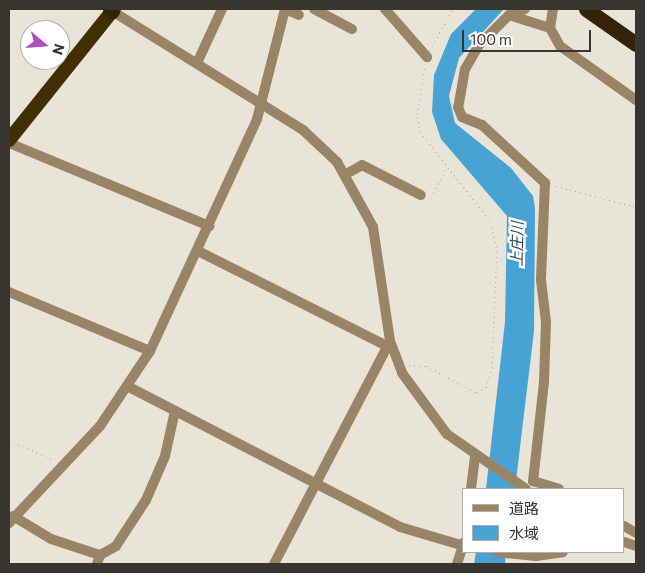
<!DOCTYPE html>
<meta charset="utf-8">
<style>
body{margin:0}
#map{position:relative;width:645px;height:573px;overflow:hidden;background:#e9e4d8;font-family:Commissioner,"Noto Sans JP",sans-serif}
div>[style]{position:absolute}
.water>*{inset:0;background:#47a3d4}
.path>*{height:1px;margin-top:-0.5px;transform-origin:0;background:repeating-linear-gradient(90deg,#afaba2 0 1px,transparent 0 5px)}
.minor>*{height:10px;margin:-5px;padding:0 5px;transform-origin:5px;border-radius:5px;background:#998565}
.tertiary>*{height:10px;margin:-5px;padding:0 5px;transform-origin:5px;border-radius:5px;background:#998565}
.trunk>*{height:14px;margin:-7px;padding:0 7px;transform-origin:7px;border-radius:7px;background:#432e04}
.motorway>*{height:15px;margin:-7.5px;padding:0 7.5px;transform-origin:7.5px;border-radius:7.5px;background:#322309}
span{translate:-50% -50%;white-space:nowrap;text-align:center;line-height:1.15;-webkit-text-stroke:5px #fff;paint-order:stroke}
.water-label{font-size:15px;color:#1d4459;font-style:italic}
.frame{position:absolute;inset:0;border:10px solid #373530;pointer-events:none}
.legend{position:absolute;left:462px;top:488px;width:162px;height:65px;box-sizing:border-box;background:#fff;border:1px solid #afaeac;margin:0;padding:6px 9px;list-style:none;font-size:15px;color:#373530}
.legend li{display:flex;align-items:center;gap:10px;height:25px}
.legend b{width:25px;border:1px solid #afaeac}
.north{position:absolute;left:20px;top:20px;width:50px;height:50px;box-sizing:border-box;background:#fff;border:1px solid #afaeac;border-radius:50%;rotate:108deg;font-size:14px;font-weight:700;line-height:20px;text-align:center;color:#373530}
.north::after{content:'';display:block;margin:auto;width:18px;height:22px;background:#ad50bb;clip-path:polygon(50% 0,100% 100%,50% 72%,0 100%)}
.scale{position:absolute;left:462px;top:30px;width:129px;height:22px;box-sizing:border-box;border:2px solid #373530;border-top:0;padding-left:6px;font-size:15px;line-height:18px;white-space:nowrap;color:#373530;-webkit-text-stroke:4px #fff;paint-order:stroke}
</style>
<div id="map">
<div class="water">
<div style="clip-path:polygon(476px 9px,504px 9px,459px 58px,449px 96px,455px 123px,511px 168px,533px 196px,535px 208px,534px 331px,515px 489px,486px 489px,505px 322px,507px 216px,441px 139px,432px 112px,434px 75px,451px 34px)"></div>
<div style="clip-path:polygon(476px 552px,506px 552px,505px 564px,474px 564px)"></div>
</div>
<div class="path">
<div style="left:432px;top:46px;width:43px;rotate:-60.4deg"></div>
<div style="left:556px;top:186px;width:83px;rotate:14.7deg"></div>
<div style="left:431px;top:197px;width:33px;rotate:-61deg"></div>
<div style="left:409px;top:365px;width:17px;rotate:3deg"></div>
<div style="left:426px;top:366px;width:58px;rotate:27.9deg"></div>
<div style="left:477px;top:393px;width:11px;rotate:-34deg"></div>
<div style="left:486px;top:387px;width:21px;rotate:-73deg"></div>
<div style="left:492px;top:367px;width:120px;rotate:-87.6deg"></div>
<div style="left:497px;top:247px;width:29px;rotate:-106deg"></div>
<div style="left:489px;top:219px;width:111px;rotate:-128.4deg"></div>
<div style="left:420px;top:132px;width:18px;rotate:-99deg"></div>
<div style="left:417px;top:114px;width:49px;rotate:-80.5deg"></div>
<div style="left:9px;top:440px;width:49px;rotate:24deg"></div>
</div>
<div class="minor">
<div style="left:285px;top:9px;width:15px;rotate:23deg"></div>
<div style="left:314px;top:9px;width:43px;rotate:27.8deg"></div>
<div style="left:385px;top:9px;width:64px;rotate:48.8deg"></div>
<div style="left:525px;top:9px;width:17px;rotate:159deg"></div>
<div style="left:509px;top:15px;width:43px;rotate:17.6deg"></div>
<div style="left:550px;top:28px;width:21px;rotate:61deg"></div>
<div style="left:560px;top:46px;width:93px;rotate:35.4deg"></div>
<div style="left:509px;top:15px;width:42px;rotate:135deg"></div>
<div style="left:479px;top:45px;width:28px;rotate:120deg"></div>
<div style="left:465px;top:69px;width:39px;rotate:100deg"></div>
<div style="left:458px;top:107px;width:11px;rotate:68deg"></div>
<div style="left:462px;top:117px;width:22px;rotate:22deg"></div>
<div style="left:482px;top:125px;width:86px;rotate:42.6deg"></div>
<div style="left:545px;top:183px;width:97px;rotate:92.4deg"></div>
<div style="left:541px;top:280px;width:42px;rotate:83.2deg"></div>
<div style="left:546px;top:322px;width:60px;rotate:91.9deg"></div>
<div style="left:544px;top:382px;width:100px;rotate:96.3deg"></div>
<div style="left:533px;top:481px;width:27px;rotate:17deg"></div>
<div style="left:550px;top:28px;width:19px;rotate:-81deg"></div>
<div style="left:197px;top:63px;width:60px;rotate:-65.2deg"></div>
<div style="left:9px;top:143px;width:217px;rotate:22.5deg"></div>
<div style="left:346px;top:174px;width:18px;rotate:-29deg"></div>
<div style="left:362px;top:165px;width:66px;rotate:27deg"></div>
<div style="left:198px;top:251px;width:212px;rotate:26.7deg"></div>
<div style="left:9px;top:292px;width:153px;rotate:22.7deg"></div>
<div style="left:129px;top:387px;width:305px;rotate:27.3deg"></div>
<div style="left:400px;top:527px;width:67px;rotate:16.5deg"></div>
<div style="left:471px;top:489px;width:34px;rotate:-83deg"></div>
<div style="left:13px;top:516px;width:44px;rotate:31.2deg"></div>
<div style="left:51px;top:539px;width:52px;rotate:18.1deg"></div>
<div style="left:624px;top:526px;width:14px;rotate:30deg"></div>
<div style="left:497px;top:552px;width:39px;rotate:6deg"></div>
<div style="left:536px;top:556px;width:27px;rotate:-8deg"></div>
<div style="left:97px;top:564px;width:9px;rotate:-72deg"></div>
<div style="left:100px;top:555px;width:18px;rotate:-29deg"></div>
<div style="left:116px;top:546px;width:55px;rotate:-56.9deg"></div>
<div style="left:146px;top:500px;width:48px;rotate:-66.6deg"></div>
<div style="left:165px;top:456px;width:46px;rotate:-77.5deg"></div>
<div style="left:274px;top:564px;width:251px;rotate:-62.5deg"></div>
<div style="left:457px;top:564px;width:23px;rotate:-72deg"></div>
</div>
<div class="tertiary">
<div style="left:112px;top:11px;width:225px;rotate:31.9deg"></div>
<div style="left:303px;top:130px;width:47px;rotate:43.3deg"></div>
<div style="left:337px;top:162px;width:74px;rotate:61deg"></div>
<div style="left:373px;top:227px;width:115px;rotate:81.5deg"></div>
<div style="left:390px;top:341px;width:34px;rotate:69deg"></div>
<div style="left:402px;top:373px;width:76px;rotate:53.6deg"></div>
<div style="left:447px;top:434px;width:96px;rotate:34.8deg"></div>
<div style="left:9px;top:523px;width:133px;rotate:-46.8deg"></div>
<div style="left:100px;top:426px;width:90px;rotate:-56.3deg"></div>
<div style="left:150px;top:351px;width:255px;rotate:-65.2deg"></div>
<div style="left:257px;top:119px;width:114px;rotate:-75.7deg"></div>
<div style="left:624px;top:542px;width:13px;rotate:18deg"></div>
</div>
<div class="trunk">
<div style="left:9px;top:140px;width:168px;rotate:-51.3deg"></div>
</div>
<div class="motorway">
<div style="left:110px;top:9px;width:3px;rotate:45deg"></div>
<div style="left:586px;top:9px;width:61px;rotate:35deg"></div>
</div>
<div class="water-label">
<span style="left:517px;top:244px;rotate:-89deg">上庄川</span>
</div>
<div class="frame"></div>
<ul class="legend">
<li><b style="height:6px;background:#998565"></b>道路</li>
<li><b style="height:14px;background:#47a3d4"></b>水域</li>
</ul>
<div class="north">N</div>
<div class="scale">100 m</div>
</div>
